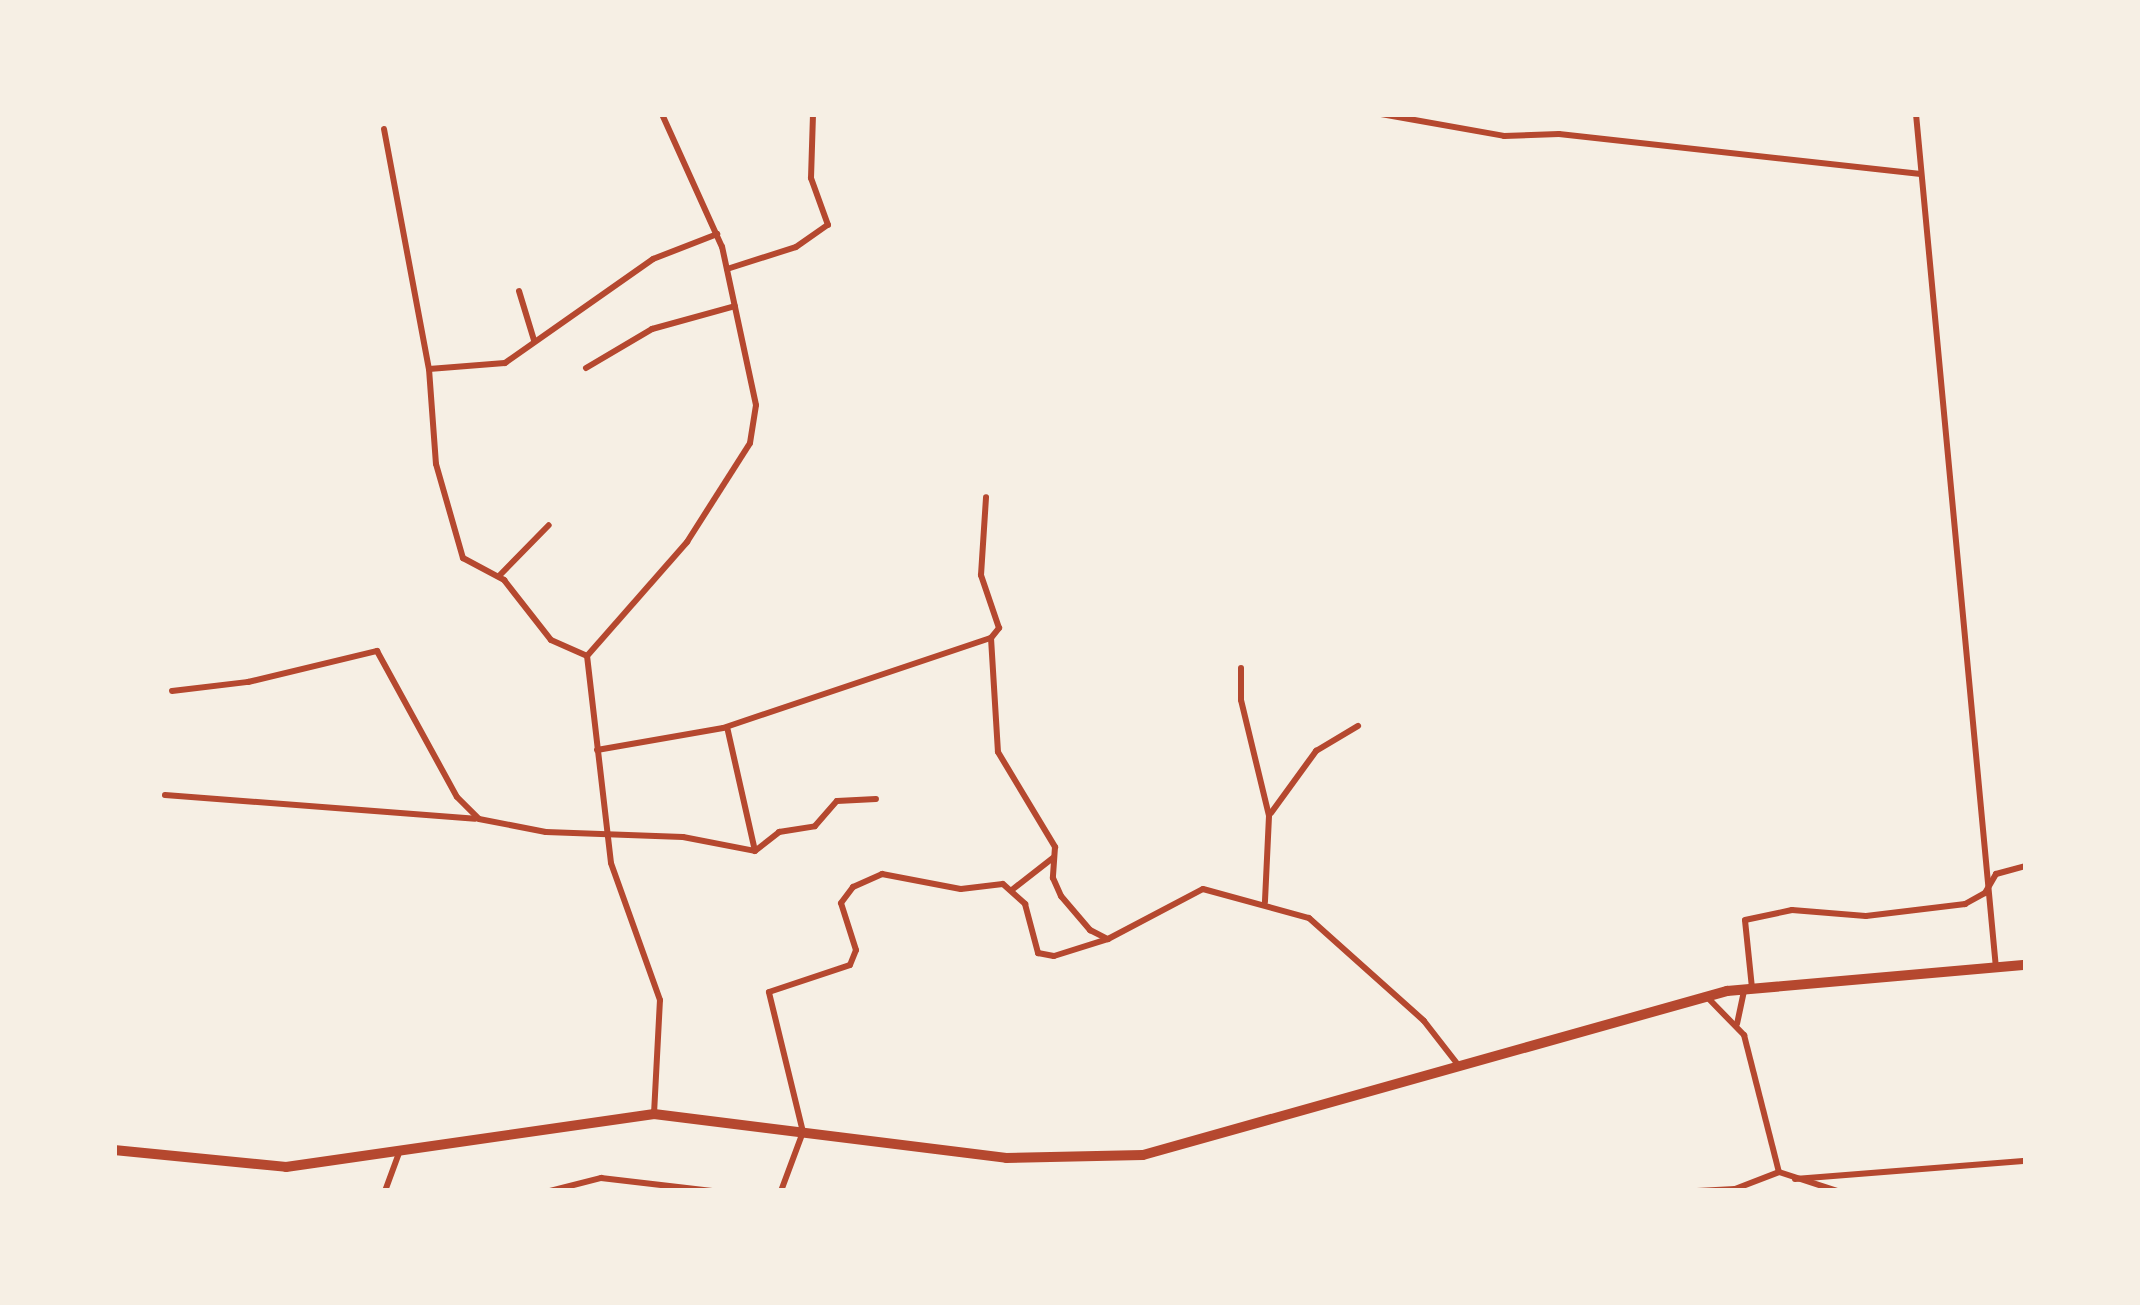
<!DOCTYPE html>
<style>
body{margin:0}
#map{position:relative;width:2140px;height:1305px;overflow:hidden;background:#f6efe4;font-family:"IBM Plex Sans",sans-serif}
div>[style]{position:absolute}
.minor>*{height:6px;margin:-3px;padding:0 3px;transform-origin:3px;border-radius:3px;background:#b5482f}
.primary>*{height:10px;margin:-5px;padding:0 5px;transform-origin:5px;border-radius:5px;background:#b5482f}
span{translate:-50% -50%;white-space:nowrap;text-align:center;line-height:1.15;-webkit-text-stroke:9px #f6efe4;paint-order:stroke}
.frame{position:absolute;inset:0;border:117px solid #f6efe4;pointer-events:none}
</style>
<div id="map">
<div class="minor">
<div style="left:1381px;top:114px;width:125px;rotate:10.1deg"></div>
<div style="left:1504px;top:136px;width:55px;rotate:-2.1deg"></div>
<div style="left:1559px;top:134px;width:364px;rotate:6.3deg"></div>
<div style="left:1916px;top:114px;width:858px;rotate:84.65deg"></div>
<div style="left:384px;top:129px;width:244px;rotate:79.4deg"></div>
<div style="left:429px;top:369px;width:95px;rotate:85.8deg"></div>
<div style="left:436px;top:464px;width:98px;rotate:74deg"></div>
<div style="left:463px;top:558px;width:47px;rotate:28.2deg"></div>
<div style="left:504px;top:580px;width:76px;rotate:51.9deg"></div>
<div style="left:551px;top:640px;width:39px;rotate:24deg"></div>
<div style="left:727px;top:269px;width:72px;rotate:-17.7deg"></div>
<div style="left:796px;top:247px;width:39px;rotate:-35deg"></div>
<div style="left:828px;top:225px;width:50px;rotate:-109.9deg"></div>
<div style="left:811px;top:178px;width:64px;rotate:-88.2deg"></div>
<div style="left:519px;top:291px;width:51px;rotate:73deg"></div>
<div style="left:586px;top:368px;width:77px;rotate:-30.6deg"></div>
<div style="left:652px;top:329px;width:86px;rotate:-15.5deg"></div>
<div style="left:429px;top:369px;width:76px;rotate:-4.5deg"></div>
<div style="left:505px;top:363px;width:181px;rotate:-35.1deg"></div>
<div style="left:653px;top:259px;width:69px;rotate:-21.3deg"></div>
<div style="left:499px;top:576px;width:71px;rotate:-45.6deg"></div>
<div style="left:991px;top:638px;width:114px;rotate:86.5deg"></div>
<div style="left:998px;top:752px;width:111px;rotate:59deg"></div>
<div style="left:1055px;top:847px;width:31px;rotate:94deg"></div>
<div style="left:1053px;top:878px;width:20px;rotate:66deg"></div>
<div style="left:1061px;top:896px;width:45px;rotate:49.5deg"></div>
<div style="left:1090px;top:930px;width:20px;rotate:27deg"></div>
<div style="left:1108px;top:939px;width:107px;rotate:-27.8deg"></div>
<div style="left:1203px;top:889px;width:110px;rotate:15.3deg"></div>
<div style="left:1309px;top:918px;width:154px;rotate:41.8deg"></div>
<div style="left:1424px;top:1021px;width:57px;rotate:52.1deg"></div>
<div style="left:1241px;top:668px;width:32px;rotate:90deg"></div>
<div style="left:1241px;top:700px;width:119px;rotate:76.4deg"></div>
<div style="left:1269px;top:816px;width:86px;rotate:92.7deg"></div>
<div style="left:172px;top:691px;width:77px;rotate:-6.8deg"></div>
<div style="left:248px;top:682px;width:133px;rotate:-13.5deg"></div>
<div style="left:377px;top:651px;width:166px;rotate:61.3deg"></div>
<div style="left:457px;top:797px;width:31px;rotate:45deg"></div>
<div style="left:479px;top:819px;width:68px;rotate:11deg"></div>
<div style="left:546px;top:832px;width:137px;rotate:2.1deg"></div>
<div style="left:683px;top:837px;width:73px;rotate:11deg"></div>
<div style="left:755px;top:851px;width:127px;rotate:-102.7deg"></div>
<div style="left:597px;top:750px;width:128px;rotate:-9.9deg"></div>
<div style="left:723px;top:728px;width:283px;rotate:-18.6deg"></div>
<div style="left:991px;top:638px;width:13px;rotate:-51deg"></div>
<div style="left:999px;top:628px;width:56px;rotate:-108.8deg"></div>
<div style="left:981px;top:575px;width:78px;rotate:-86.3deg"></div>
<div style="left:165px;top:795px;width:311px;rotate:4.4deg"></div>
<div style="left:1271px;top:813px;width:77px;rotate:-54deg"></div>
<div style="left:1316px;top:751px;width:49px;rotate:-30.8deg"></div>
<div style="left:755px;top:851px;width:31px;rotate:-38deg"></div>
<div style="left:779px;top:832px;width:36px;rotate:-9deg"></div>
<div style="left:815px;top:826px;width:33px;rotate:-49deg"></div>
<div style="left:837px;top:801px;width:39px;rotate:-3deg"></div>
<div style="left:1013px;top:889px;width:51px;rotate:-37.8deg"></div>
<div style="left:1752px;top:988px;width:68px;rotate:-95.9deg"></div>
<div style="left:1745px;top:920px;width:48px;rotate:-12deg"></div>
<div style="left:1792px;top:910px;width:74px;rotate:4.6deg"></div>
<div style="left:1866px;top:916px;width:100px;rotate:-6.9deg"></div>
<div style="left:1965px;top:904px;width:23px;rotate:-29deg"></div>
<div style="left:1985px;top:893px;width:22px;rotate:-60deg"></div>
<div style="left:1996px;top:874px;width:31px;rotate:-15deg"></div>
<div style="left:1708px;top:998px;width:52px;rotate:45.8deg"></div>
<div style="left:1744px;top:1035px;width:141px;rotate:75.7deg"></div>
<div style="left:1737px;top:1024px;width:33px;rotate:-78deg"></div>
<div style="left:654px;top:1114px;width:114px;rotate:-87deg"></div>
<div style="left:660px;top:1000px;width:145px;rotate:-109.7deg"></div>
<div style="left:611px;top:863px;width:208px;rotate:-96.6deg"></div>
<div style="left:587px;top:656px;width:152px;rotate:-48.7deg"></div>
<div style="left:687px;top:542px;width:117px;rotate:-57.5deg"></div>
<div style="left:750px;top:443px;width:38px;rotate:-81deg"></div>
<div style="left:756px;top:405px;width:162px;rotate:-102.1deg"></div>
<div style="left:722px;top:247px;width:146px;rotate:-114.3deg"></div>
<div style="left:1795px;top:1179px;width:232px;rotate:-4.5deg"></div>
<div style="left:385px;top:1191px;width:40px;rotate:-69.8deg"></div>
<div style="left:550px;top:1191px;width:53px;rotate:-14.3deg"></div>
<div style="left:601px;top:1178px;width:112px;rotate:6.7deg"></div>
<div style="left:781px;top:1191px;width:63px;rotate:-69.6deg"></div>
<div style="left:803px;top:1132px;width:144px;rotate:-103.7deg"></div>
<div style="left:769px;top:992px;width:85px;rotate:-18.4deg"></div>
<div style="left:850px;top:965px;width:16px;rotate:-68deg"></div>
<div style="left:856px;top:950px;width:49px;rotate:-107.7deg"></div>
<div style="left:841px;top:903px;width:20px;rotate:-53deg"></div>
<div style="left:853px;top:887px;width:32px;rotate:-24deg"></div>
<div style="left:882px;top:874px;width:80px;rotate:10.8deg"></div>
<div style="left:961px;top:889px;width:42px;rotate:-6.8deg"></div>
<div style="left:1003px;top:884px;width:30px;rotate:42deg"></div>
<div style="left:1025px;top:904px;width:51px;rotate:75.1deg"></div>
<div style="left:1038px;top:953px;width:16px;rotate:11deg"></div>
<div style="left:1054px;top:956px;width:57px;rotate:-17.5deg"></div>
<div style="left:1610px;top:1191px;width:63px"></div>
<div style="left:1697px;top:1191px;width:38px;rotate:-3deg"></div>
<div style="left:1735px;top:1189px;width:47px;rotate:-21.1deg"></div>
<div style="left:1779px;top:1172px;width:61px;rotate:18.1deg"></div>
</div>
<div class="primary">
<div style="left:114px;top:1150px;width:173px;rotate:5.6deg"></div>
<div style="left:286px;top:1167px;width:372px;rotate:-8.2deg"></div>
<div style="left:654px;top:1114px;width:355px;rotate:7.1deg"></div>
<div style="left:1006px;top:1158px;width:137px;rotate:-1.3deg"></div>
<div style="left:1143px;top:1155px;width:607px;rotate:-15.69deg"></div>
<div style="left:1727px;top:991px;width:300px;rotate:-5deg"></div>
</div>
<div class="frame"></div>
</div>
